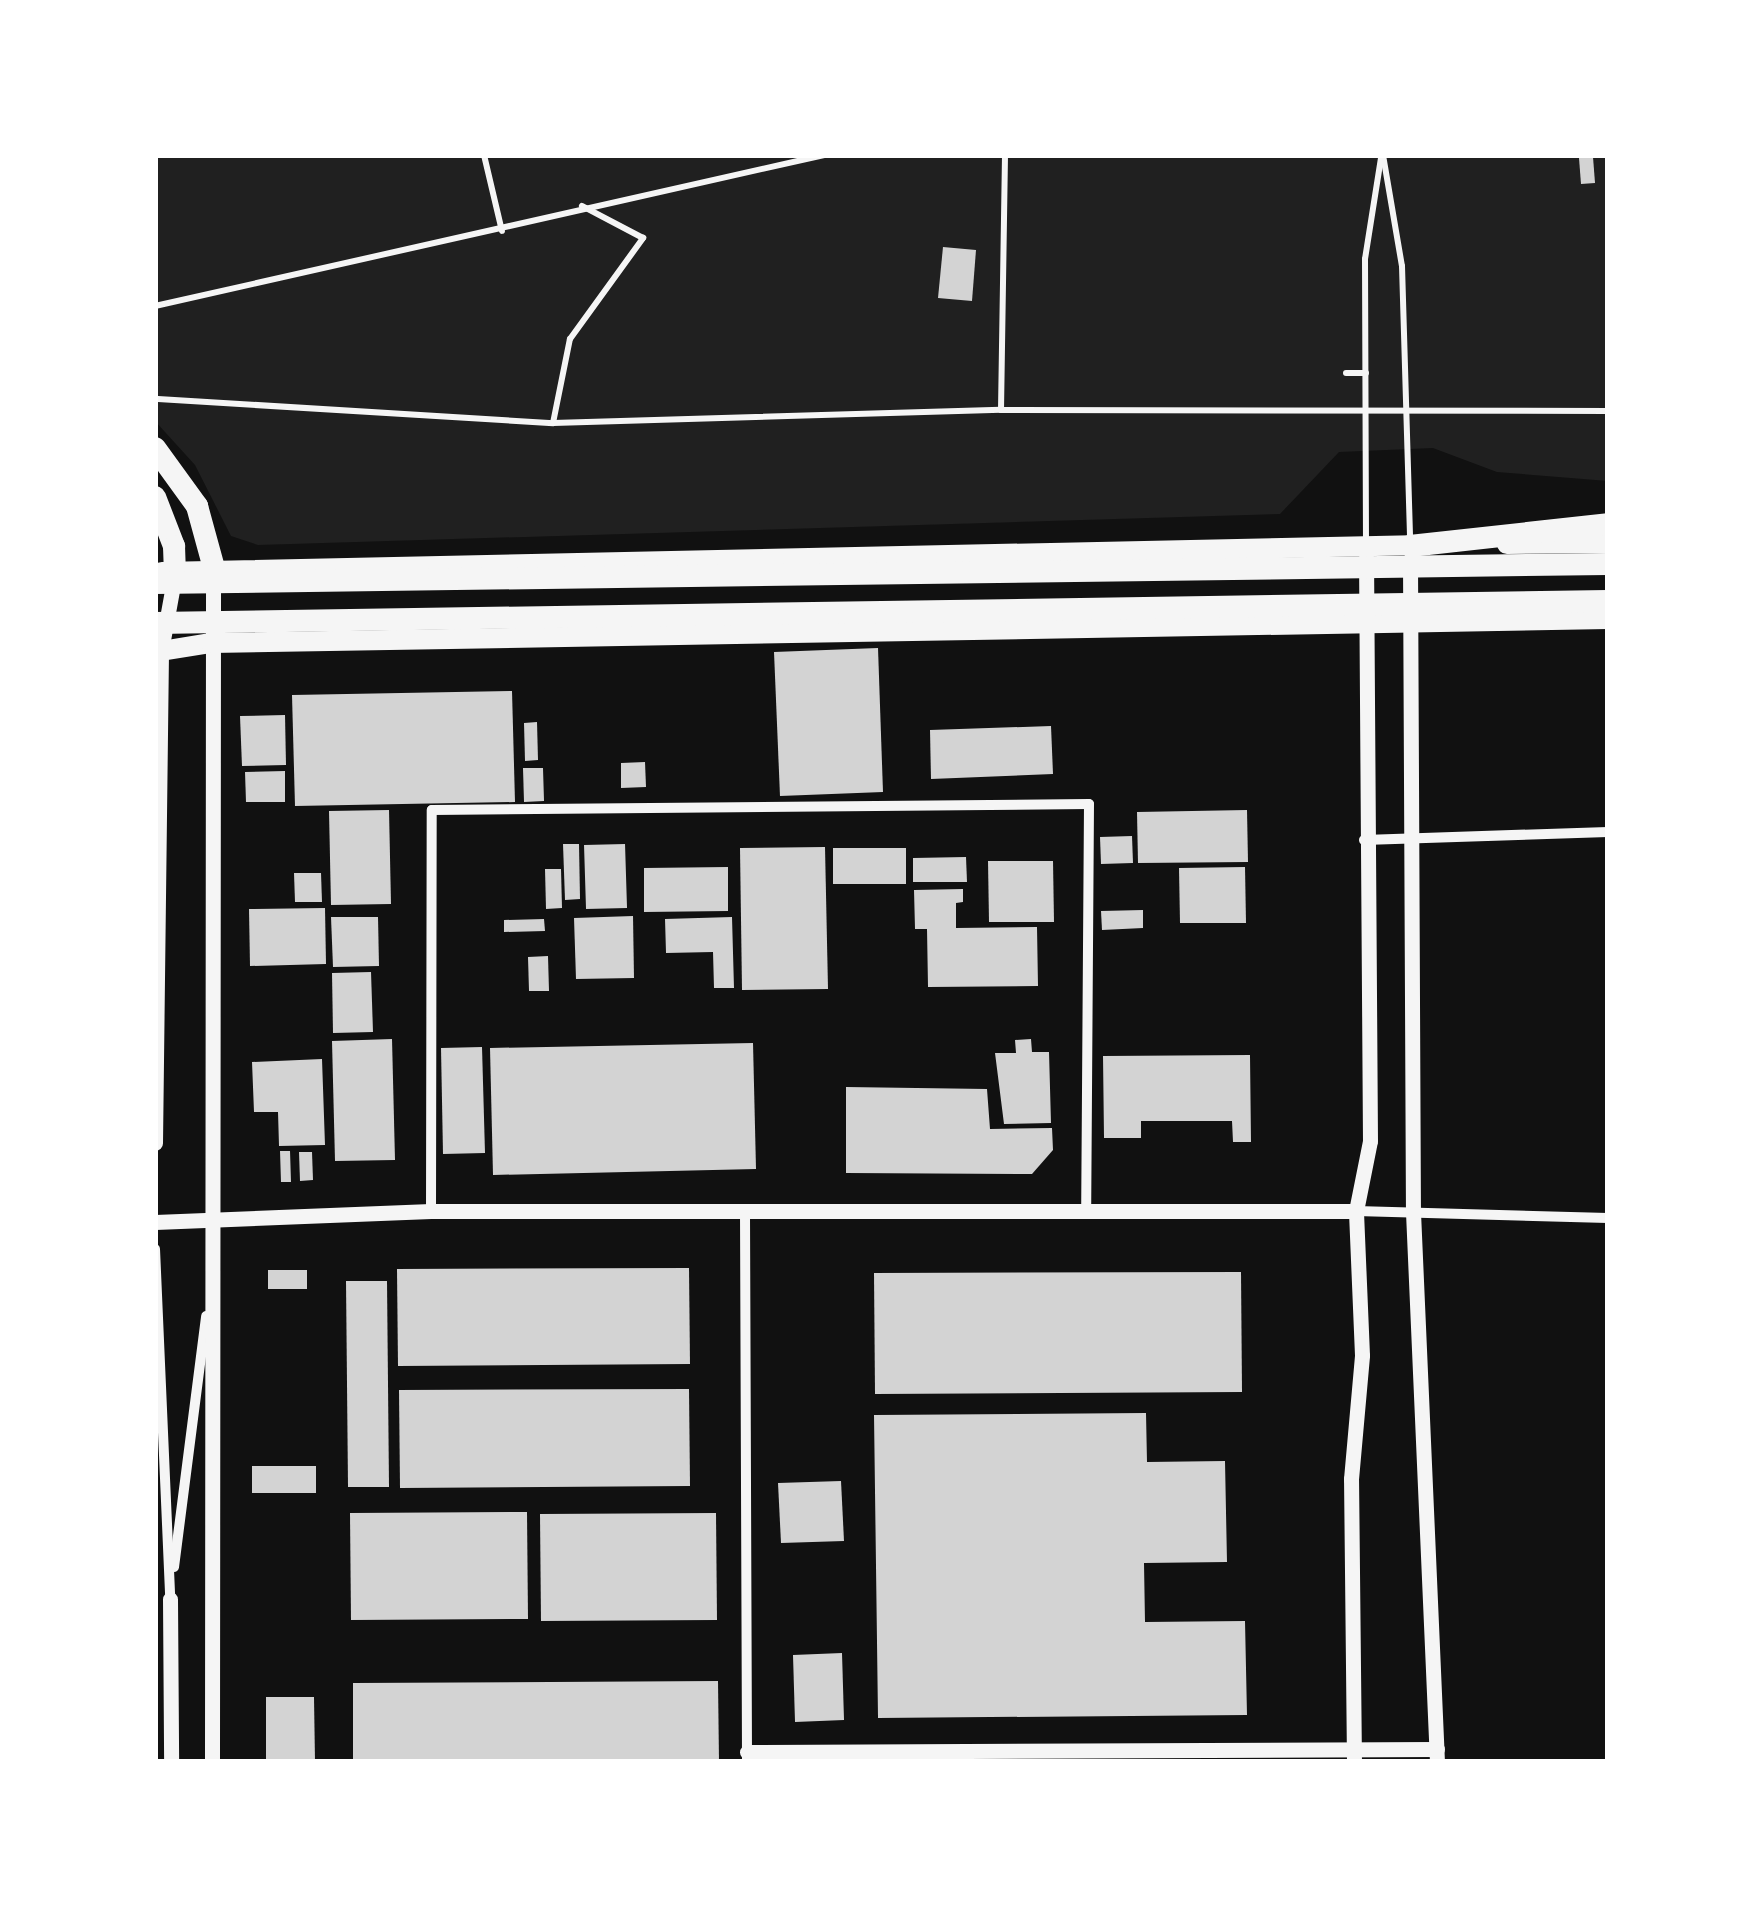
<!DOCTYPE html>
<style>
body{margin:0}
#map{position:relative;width:1763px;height:1917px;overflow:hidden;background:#111;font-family:Raleway,sans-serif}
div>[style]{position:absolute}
.green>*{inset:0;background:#202020}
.building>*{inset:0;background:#d3d3d3}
.service>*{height:6px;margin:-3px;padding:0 3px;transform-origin:3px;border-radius:3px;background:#f5f5f5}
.minor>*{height:10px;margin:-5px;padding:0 5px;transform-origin:5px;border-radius:5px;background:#f5f5f5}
.tertiary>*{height:15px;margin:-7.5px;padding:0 7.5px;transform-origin:7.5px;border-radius:7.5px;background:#f5f5f5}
.primary>*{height:20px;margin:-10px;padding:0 10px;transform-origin:10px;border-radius:10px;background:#f5f5f5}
.motorway>*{height:22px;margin:-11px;padding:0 11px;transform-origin:11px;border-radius:11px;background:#f5f5f5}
span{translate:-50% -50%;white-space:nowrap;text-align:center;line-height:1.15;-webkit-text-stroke:8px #fff;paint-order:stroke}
.frame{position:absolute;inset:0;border:158px solid #fff;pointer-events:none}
</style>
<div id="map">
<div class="green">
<div style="clip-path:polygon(155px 155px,1608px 155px,1608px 481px,1497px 472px,1433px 448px,1339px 452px,1280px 514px,258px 545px,231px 536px,195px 465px,155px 421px)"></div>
</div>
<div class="building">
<div style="clip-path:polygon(1593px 157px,1595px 183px,1581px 184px,1579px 158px)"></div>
<div style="clip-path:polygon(943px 247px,976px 250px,972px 301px,938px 298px)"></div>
<div style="clip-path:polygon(878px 648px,883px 792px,780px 796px,774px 652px)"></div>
<div style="clip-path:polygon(512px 691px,515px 802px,295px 806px,292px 695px)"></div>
<div style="clip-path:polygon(285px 715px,286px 765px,242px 766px,240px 716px)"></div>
<div style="clip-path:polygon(537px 722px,538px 760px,525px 761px,524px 723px)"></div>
<div style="clip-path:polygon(1051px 726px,1053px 774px,931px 779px,930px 730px)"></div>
<div style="clip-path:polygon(645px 762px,646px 787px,621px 788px,621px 763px)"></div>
<div style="clip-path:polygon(523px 768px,543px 768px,544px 801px,524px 802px)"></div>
<div style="clip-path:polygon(285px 771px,285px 802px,246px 802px,245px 772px)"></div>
<div style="clip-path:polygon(389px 810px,391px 904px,331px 905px,329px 811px)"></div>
<div style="clip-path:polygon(1247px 810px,1248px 862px,1138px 863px,1137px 812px)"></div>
<div style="clip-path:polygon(1132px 836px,1133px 863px,1101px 864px,1100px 837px)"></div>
<div style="clip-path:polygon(563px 844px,579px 844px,580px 899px,565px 900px)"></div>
<div style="clip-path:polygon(625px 844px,627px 908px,586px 909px,584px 845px)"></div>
<div style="clip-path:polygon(825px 847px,828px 989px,742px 990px,740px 848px)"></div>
<div style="clip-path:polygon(833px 848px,906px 848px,906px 884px,833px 884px)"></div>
<div style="clip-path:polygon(966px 857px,967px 882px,913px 882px,913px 858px)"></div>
<div style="clip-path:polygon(988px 861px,1053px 861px,1054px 922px,989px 922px)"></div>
<div style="clip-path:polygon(728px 867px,728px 911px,644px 912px,644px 868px)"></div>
<div style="clip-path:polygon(1245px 867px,1246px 923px,1180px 923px,1179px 868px)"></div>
<div style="clip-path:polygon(545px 869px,561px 869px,562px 908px,546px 909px)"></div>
<div style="clip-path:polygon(294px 873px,321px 873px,322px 902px,295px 902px)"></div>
<div style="clip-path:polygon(963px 889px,963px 902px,956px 903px,956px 928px,1037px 927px,1038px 986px,928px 987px,927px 929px,915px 929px,914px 890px)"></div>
<div style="clip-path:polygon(325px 908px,326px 964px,250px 966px,249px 909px)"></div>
<div style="clip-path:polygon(1143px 910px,1143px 928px,1102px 930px,1101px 911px)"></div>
<div style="clip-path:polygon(633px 916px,634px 978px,576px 979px,574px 918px)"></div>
<div style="clip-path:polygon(331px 917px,378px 917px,379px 966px,333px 967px)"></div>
<div style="clip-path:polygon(732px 917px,734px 988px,714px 988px,713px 952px,666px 953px,665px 919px)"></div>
<div style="clip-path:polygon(544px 919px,545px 931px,504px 932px,504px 920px)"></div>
<div style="clip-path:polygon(548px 956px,549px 991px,529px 991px,528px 957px)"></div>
<div style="clip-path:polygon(371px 972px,373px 1032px,333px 1033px,332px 973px)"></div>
<div style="clip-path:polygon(392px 1039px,395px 1160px,335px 1161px,332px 1041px)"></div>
<div style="clip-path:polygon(1031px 1039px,1032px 1052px,1049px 1052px,1051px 1123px,1004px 1124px,995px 1053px,1016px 1053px,1015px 1040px)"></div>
<div style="clip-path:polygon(753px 1043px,756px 1169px,493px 1175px,490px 1048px)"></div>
<div style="clip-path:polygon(482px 1047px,485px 1153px,443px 1154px,441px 1048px)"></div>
<div style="clip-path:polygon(1250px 1055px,1251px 1142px,1233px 1142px,1232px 1121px,1141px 1121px,1141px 1138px,1104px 1138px,1103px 1056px)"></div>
<div style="clip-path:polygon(322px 1059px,325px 1145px,279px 1146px,278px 1112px,254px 1112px,252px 1062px)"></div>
<div style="clip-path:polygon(846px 1087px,987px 1089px,990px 1129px,1052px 1128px,1053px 1150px,1032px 1174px,846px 1173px)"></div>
<div style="clip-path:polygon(280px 1151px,290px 1151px,291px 1182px,281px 1182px)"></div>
<div style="clip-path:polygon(299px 1152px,312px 1152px,313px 1180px,300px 1181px)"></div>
<div style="clip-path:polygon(689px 1268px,690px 1364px,398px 1366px,397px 1269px)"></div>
<div style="clip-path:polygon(268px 1270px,307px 1270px,307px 1289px,268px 1289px)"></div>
<div style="clip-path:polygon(1241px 1272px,1242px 1392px,875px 1394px,874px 1273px)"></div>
<div style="clip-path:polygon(346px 1281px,387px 1281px,389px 1487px,348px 1487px)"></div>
<div style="clip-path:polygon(689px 1389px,690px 1486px,400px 1488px,399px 1390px)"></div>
<div style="clip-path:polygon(1146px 1413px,1147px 1462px,1225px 1461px,1227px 1562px,1144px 1563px,1145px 1622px,1245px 1621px,1247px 1715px,878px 1718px,874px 1415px)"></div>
<div style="clip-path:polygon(252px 1466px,316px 1466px,316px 1493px,252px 1493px)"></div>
<div style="clip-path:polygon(841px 1481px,844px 1541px,781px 1543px,778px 1483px)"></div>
<div style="clip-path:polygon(527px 1512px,528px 1619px,351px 1620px,350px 1513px)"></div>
<div style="clip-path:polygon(716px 1513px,717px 1620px,541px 1621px,540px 1514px)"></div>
<div style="clip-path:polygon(842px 1653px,844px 1720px,795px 1722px,793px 1655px)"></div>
<div style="clip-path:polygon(718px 1681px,719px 1762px,353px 1762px,353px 1683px)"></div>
<div style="clip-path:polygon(266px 1697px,314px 1697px,315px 1762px,266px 1762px)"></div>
</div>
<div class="service">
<div style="left:484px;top:155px;width:78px;rotate:76.7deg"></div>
<div style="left:1383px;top:155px;width:113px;rotate:80.3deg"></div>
<div style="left:1402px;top:266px;width:276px;rotate:88.3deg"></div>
<div style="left:155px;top:306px;width:686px;rotate:-12.72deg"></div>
<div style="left:1346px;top:373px;width:20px"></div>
<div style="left:158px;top:399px;width:396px;rotate:3.5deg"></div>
<div style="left:553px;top:423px;width:448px;rotate:-1.7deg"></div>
<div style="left:1001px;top:410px;width:607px;rotate:0.09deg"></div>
<div style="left:1001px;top:410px;width:255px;rotate:-89.1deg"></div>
<div style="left:553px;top:423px;width:86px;rotate:-78.6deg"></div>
<div style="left:570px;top:339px;width:125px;rotate:-54.1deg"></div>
<div style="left:643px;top:238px;width:69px;rotate:-152.3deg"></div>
<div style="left:1366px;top:545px;width:286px;rotate:-90.2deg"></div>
<div style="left:1365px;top:259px;width:102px;rotate:-81deg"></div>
</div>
<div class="minor">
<div style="left:1364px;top:840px;width:244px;rotate:-1.9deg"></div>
<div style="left:431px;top:1211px;width:401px;rotate:-89.9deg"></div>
<div style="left:432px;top:810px;width:657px;rotate:-0.52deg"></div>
<div style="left:1089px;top:804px;width:404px;rotate:90.4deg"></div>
<div style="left:1356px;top:1211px;width:252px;rotate:1.6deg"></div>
<div style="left:745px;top:1212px;width:550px;rotate:89.79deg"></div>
<div style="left:155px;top:1249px;width:350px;rotate:87.5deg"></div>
<div style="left:174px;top:1567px;width:253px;rotate:-82.7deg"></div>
</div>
<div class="tertiary">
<div style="left:1410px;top:560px;width:652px;rotate:89.74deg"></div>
<div style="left:1413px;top:1212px;width:551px;rotate:87.5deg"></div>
<div style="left:155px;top:1143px;width:492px;rotate:-89.3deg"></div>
<div style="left:161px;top:651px;width:78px;rotate:-79.7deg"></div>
<div style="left:155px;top:1222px;width:276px;rotate:-2.3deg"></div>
<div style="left:431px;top:1211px;width:925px"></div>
<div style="left:170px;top:1599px;width:163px;rotate:89.6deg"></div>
<div style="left:747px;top:1752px;width:690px;rotate:-0.25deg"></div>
<div style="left:212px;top:1762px;width:1185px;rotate:-89.95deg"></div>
<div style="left:1354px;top:1762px;width:283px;rotate:-90.6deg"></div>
<div style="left:1351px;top:1479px;width:124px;rotate:-84.9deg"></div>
<div style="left:1362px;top:1355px;width:144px;rotate:-92.4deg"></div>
<div style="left:1356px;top:1211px;width:71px;rotate:-78.7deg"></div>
<div style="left:1370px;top:1141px;width:583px;rotate:-90.39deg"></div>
</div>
<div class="primary">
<div style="left:1507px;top:544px;width:101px;rotate:-0.6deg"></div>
<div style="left:162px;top:572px;width:1261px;rotate:-1.23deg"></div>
<div style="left:155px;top:652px;width:57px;rotate:-9.1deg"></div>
<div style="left:211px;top:643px;width:1397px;rotate:-0.98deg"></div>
</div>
<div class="motorway">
<div style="left:155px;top:448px;width:72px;rotate:54.1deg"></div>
<div style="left:197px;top:506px;width:64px;rotate:74.7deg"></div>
<div style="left:155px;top:497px;width:53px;rotate:68.8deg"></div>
<div style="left:174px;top:546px;width:24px;rotate:88deg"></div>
<div style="left:1410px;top:546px;width:199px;rotate:-6.3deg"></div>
<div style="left:155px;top:583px;width:1453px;rotate:-0.75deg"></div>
<div style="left:155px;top:623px;width:1453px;rotate:-0.87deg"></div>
</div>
<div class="frame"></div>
</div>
